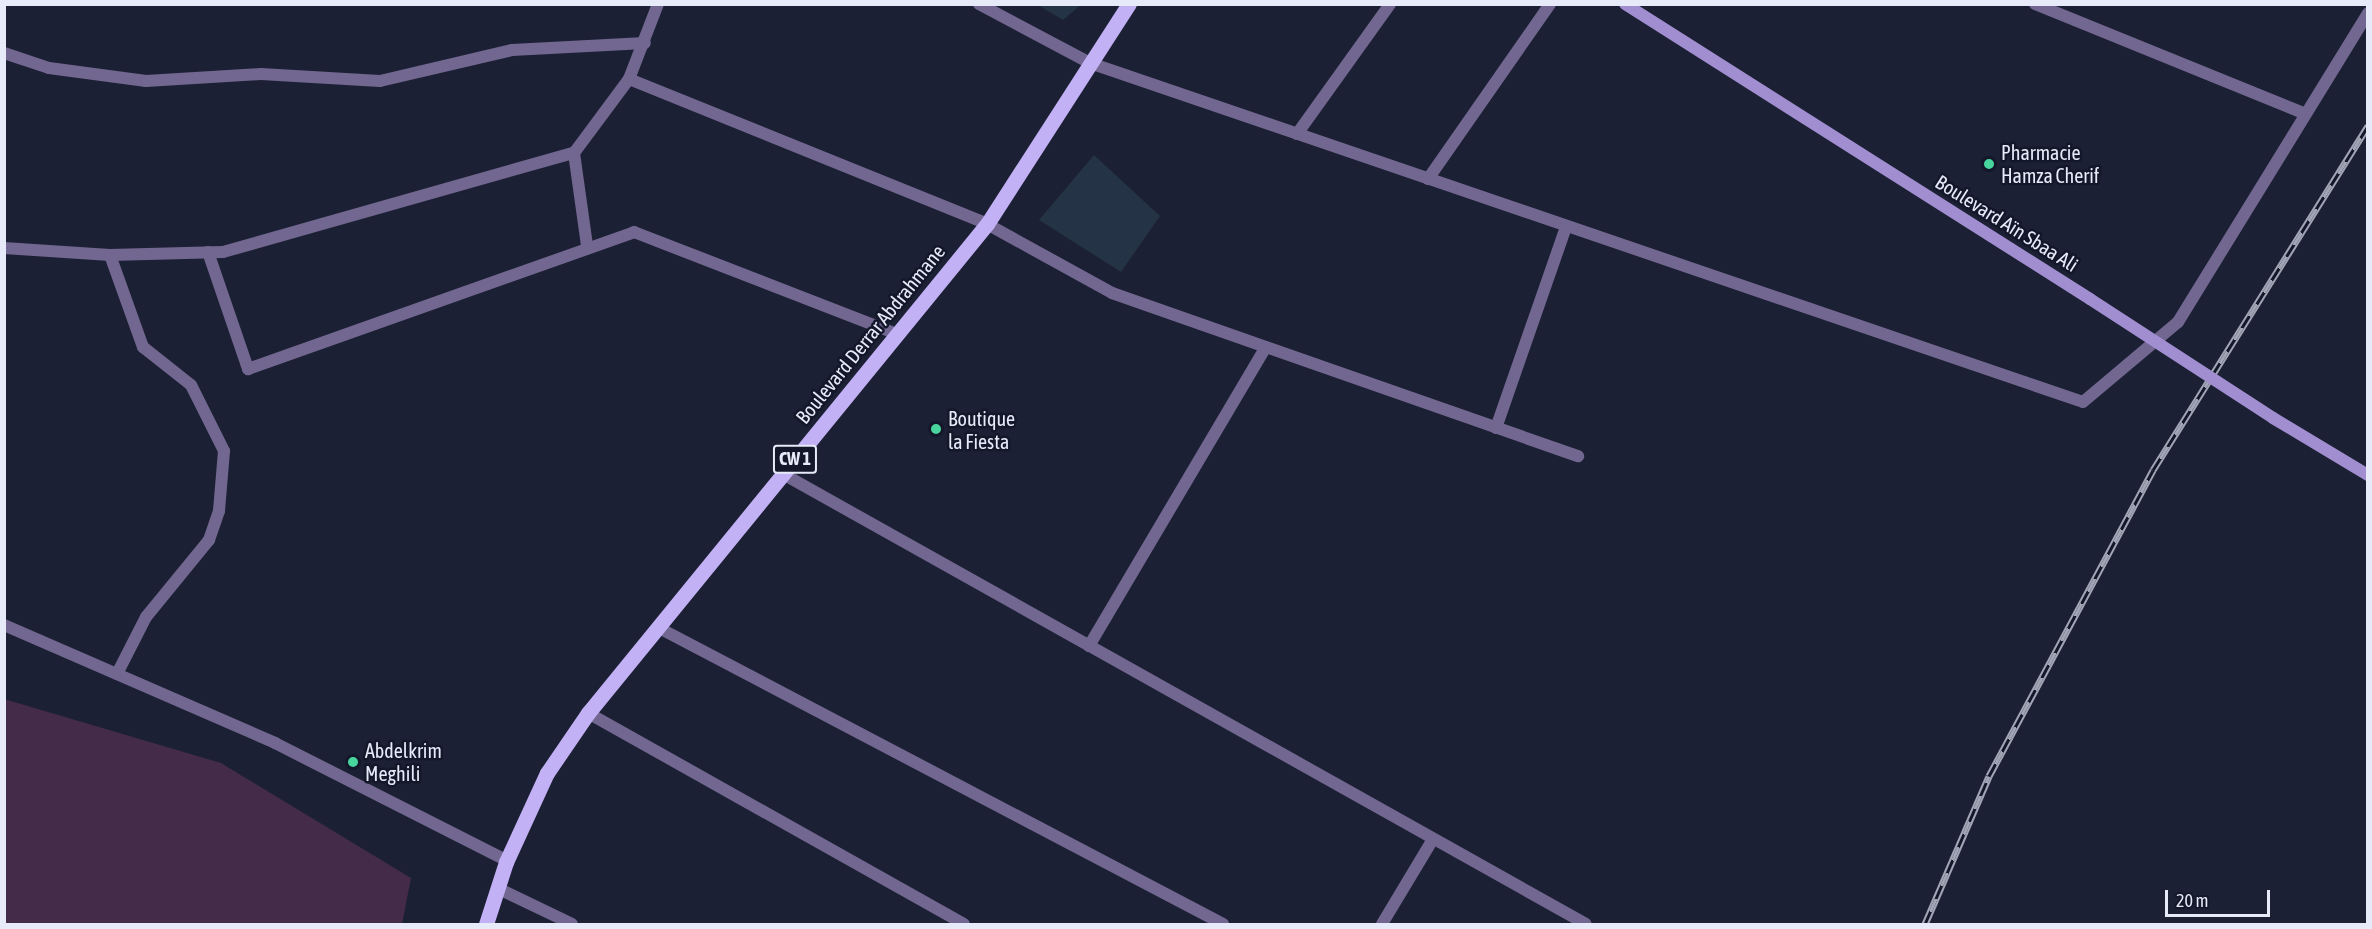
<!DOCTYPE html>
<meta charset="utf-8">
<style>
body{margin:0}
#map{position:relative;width:2372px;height:929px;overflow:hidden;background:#1c2034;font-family:"Asap Condensed",sans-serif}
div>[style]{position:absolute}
.green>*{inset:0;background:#432b49}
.building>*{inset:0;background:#243345}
.service>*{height:12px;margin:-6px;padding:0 6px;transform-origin:6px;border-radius:6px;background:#726790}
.minor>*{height:12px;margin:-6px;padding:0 6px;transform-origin:6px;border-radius:6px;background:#726790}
.secondary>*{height:12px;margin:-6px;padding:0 6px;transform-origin:6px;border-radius:6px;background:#a18ed0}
.primary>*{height:15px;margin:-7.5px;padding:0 7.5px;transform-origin:7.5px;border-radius:7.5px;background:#c3b1f5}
.rail>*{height:7px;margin-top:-3.5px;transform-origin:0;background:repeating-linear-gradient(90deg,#13172a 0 14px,#a2a5b5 0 28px);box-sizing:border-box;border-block:2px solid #a2a5b5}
.secondary-bridge>*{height:12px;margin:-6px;padding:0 6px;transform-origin:6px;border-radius:6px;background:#a18ed0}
.dots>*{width:16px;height:16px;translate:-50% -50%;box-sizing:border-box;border:3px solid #13172a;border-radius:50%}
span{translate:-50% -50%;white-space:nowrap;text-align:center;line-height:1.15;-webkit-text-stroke:5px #13172a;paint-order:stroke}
.shield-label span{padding:2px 4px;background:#13172a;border:2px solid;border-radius:4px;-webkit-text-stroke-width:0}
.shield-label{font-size:18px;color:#e7eaf8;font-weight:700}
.poi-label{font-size:20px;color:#e7eaf8}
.left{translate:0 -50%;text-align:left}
.street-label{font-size:20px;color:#e7eaf8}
.frame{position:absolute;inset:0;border:6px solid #e7eaf8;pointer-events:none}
.scale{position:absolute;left:2165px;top:890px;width:105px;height:27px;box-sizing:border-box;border:3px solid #e7eaf8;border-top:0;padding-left:8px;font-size:18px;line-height:21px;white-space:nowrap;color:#e7eaf8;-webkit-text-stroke:4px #13172a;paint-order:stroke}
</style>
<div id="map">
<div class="green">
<div style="clip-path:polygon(4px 699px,221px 763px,411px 878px,402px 924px,5px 924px)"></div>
</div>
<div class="building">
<div style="clip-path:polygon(1036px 4px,1082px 4px,1063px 20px)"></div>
<div style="clip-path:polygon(1094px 155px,1160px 216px,1121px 272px,1039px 220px)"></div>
</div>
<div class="service">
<div style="left:4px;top:53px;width:47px;rotate:18.4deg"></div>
<div style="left:49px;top:68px;width:98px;rotate:7.6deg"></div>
<div style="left:146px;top:81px;width:115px;rotate:-3.5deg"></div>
<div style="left:261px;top:74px;width:119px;rotate:3.4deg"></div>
<div style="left:380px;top:81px;width:136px;rotate:-13.2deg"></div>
<div style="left:512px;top:50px;width:133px;rotate:-3deg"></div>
</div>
<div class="minor">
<div style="left:979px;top:4px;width:126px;rotate:28deg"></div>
<div style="left:1090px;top:63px;width:1049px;rotate:18.85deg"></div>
<div style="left:2083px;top:402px;width:124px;rotate:-40.1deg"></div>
<div style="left:2178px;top:322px;width:363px;rotate:-58.4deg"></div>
<div style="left:2035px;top:4px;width:292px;rotate:22.1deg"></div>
<div style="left:629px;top:79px;width:386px;rotate:22deg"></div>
<div style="left:987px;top:224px;width:143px;rotate:28.9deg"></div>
<div style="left:1112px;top:293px;width:494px;rotate:19.3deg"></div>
<div style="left:1297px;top:134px;width:160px;rotate:-54.4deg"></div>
<div style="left:574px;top:153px;width:94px;rotate:82deg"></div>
<div style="left:1428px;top:179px;width:213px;rotate:-55.1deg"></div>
<div style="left:4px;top:248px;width:106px;rotate:3.8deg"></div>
<div style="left:110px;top:255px;width:113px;rotate:-1.5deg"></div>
<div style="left:223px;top:252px;width:365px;rotate:-15.8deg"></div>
<div style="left:574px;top:153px;width:92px;rotate:-53.4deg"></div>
<div style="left:629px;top:79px;width:80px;rotate:-68.9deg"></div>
<div style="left:208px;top:252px;width:124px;rotate:71.1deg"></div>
<div style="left:248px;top:369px;width:410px;rotate:-19.5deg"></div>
<div style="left:634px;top:232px;width:282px;rotate:21.2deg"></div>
<div style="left:110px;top:255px;width:98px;rotate:70.3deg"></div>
<div style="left:143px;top:347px;width:61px;rotate:38.4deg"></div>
<div style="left:191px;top:385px;width:74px;rotate:63.4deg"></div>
<div style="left:224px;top:451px;width:60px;rotate:94.8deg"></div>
<div style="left:219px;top:511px;width:31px;rotate:109deg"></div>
<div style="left:209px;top:540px;width:99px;rotate:129.3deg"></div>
<div style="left:146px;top:617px;width:64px;rotate:117deg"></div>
<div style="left:1496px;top:428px;width:213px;rotate:-70.8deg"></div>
<div style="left:783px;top:474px;width:920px;rotate:29.27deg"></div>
<div style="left:4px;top:625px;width:296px;rotate:23.5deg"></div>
<div style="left:275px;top:743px;width:259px;rotate:26.9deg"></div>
<div style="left:661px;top:629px;width:635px;rotate:27.7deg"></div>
<div style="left:1089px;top:646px;width:347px;rotate:-59.4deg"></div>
<div style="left:588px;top:713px;width:431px;rotate:29.3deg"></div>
<div style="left:497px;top:888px;width:83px;rotate:25.6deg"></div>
<div style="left:1382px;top:924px;width:99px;rotate:-59deg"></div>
</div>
<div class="secondary">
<div style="left:1625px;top:4px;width:551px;rotate:32.39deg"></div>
<div style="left:2273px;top:418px;width:111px;rotate:31deg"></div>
</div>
<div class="primary">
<div style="left:486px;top:924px;width:65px;rotate:-72.1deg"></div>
<div style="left:506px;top:862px;width:98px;rotate:-65.3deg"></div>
<div style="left:547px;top:773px;width:73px;rotate:-55.7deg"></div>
<div style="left:588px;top:713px;width:631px;rotate:-50.79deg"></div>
<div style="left:987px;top:224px;width:262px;rotate:-57.2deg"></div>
</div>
<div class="rail">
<div style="left:1925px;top:924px;width:161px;rotate:-66.6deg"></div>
<div style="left:1989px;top:776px;width:347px;rotate:-61.8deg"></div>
<div style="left:2153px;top:470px;width:406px;rotate:-58deg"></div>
</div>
<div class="secondary-bridge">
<div style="left:2090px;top:299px;width:218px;rotate:33deg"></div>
</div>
<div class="dots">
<div style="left:1989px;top:164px;background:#48d49d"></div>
<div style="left:936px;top:429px;background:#48d49d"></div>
<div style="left:353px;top:762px;background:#48d49d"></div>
</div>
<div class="shield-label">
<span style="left:795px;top:459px">CW 1</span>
</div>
<div class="poi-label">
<span class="left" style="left:2001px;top:164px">Pharmacie<br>Hamza Cherif</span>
<span class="left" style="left:948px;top:430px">Boutique<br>la Fiesta</span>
<span class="left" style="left:365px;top:762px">Abdelkrim<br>Meghili</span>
</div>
<div class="street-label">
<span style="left:2007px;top:223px;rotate:32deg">Boulevard Aïn Sbaa Ali</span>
<span style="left:870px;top:334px;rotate:-51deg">Boulevard Derrar Abdrahmane</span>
</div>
<div class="frame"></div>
<div class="scale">20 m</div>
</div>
